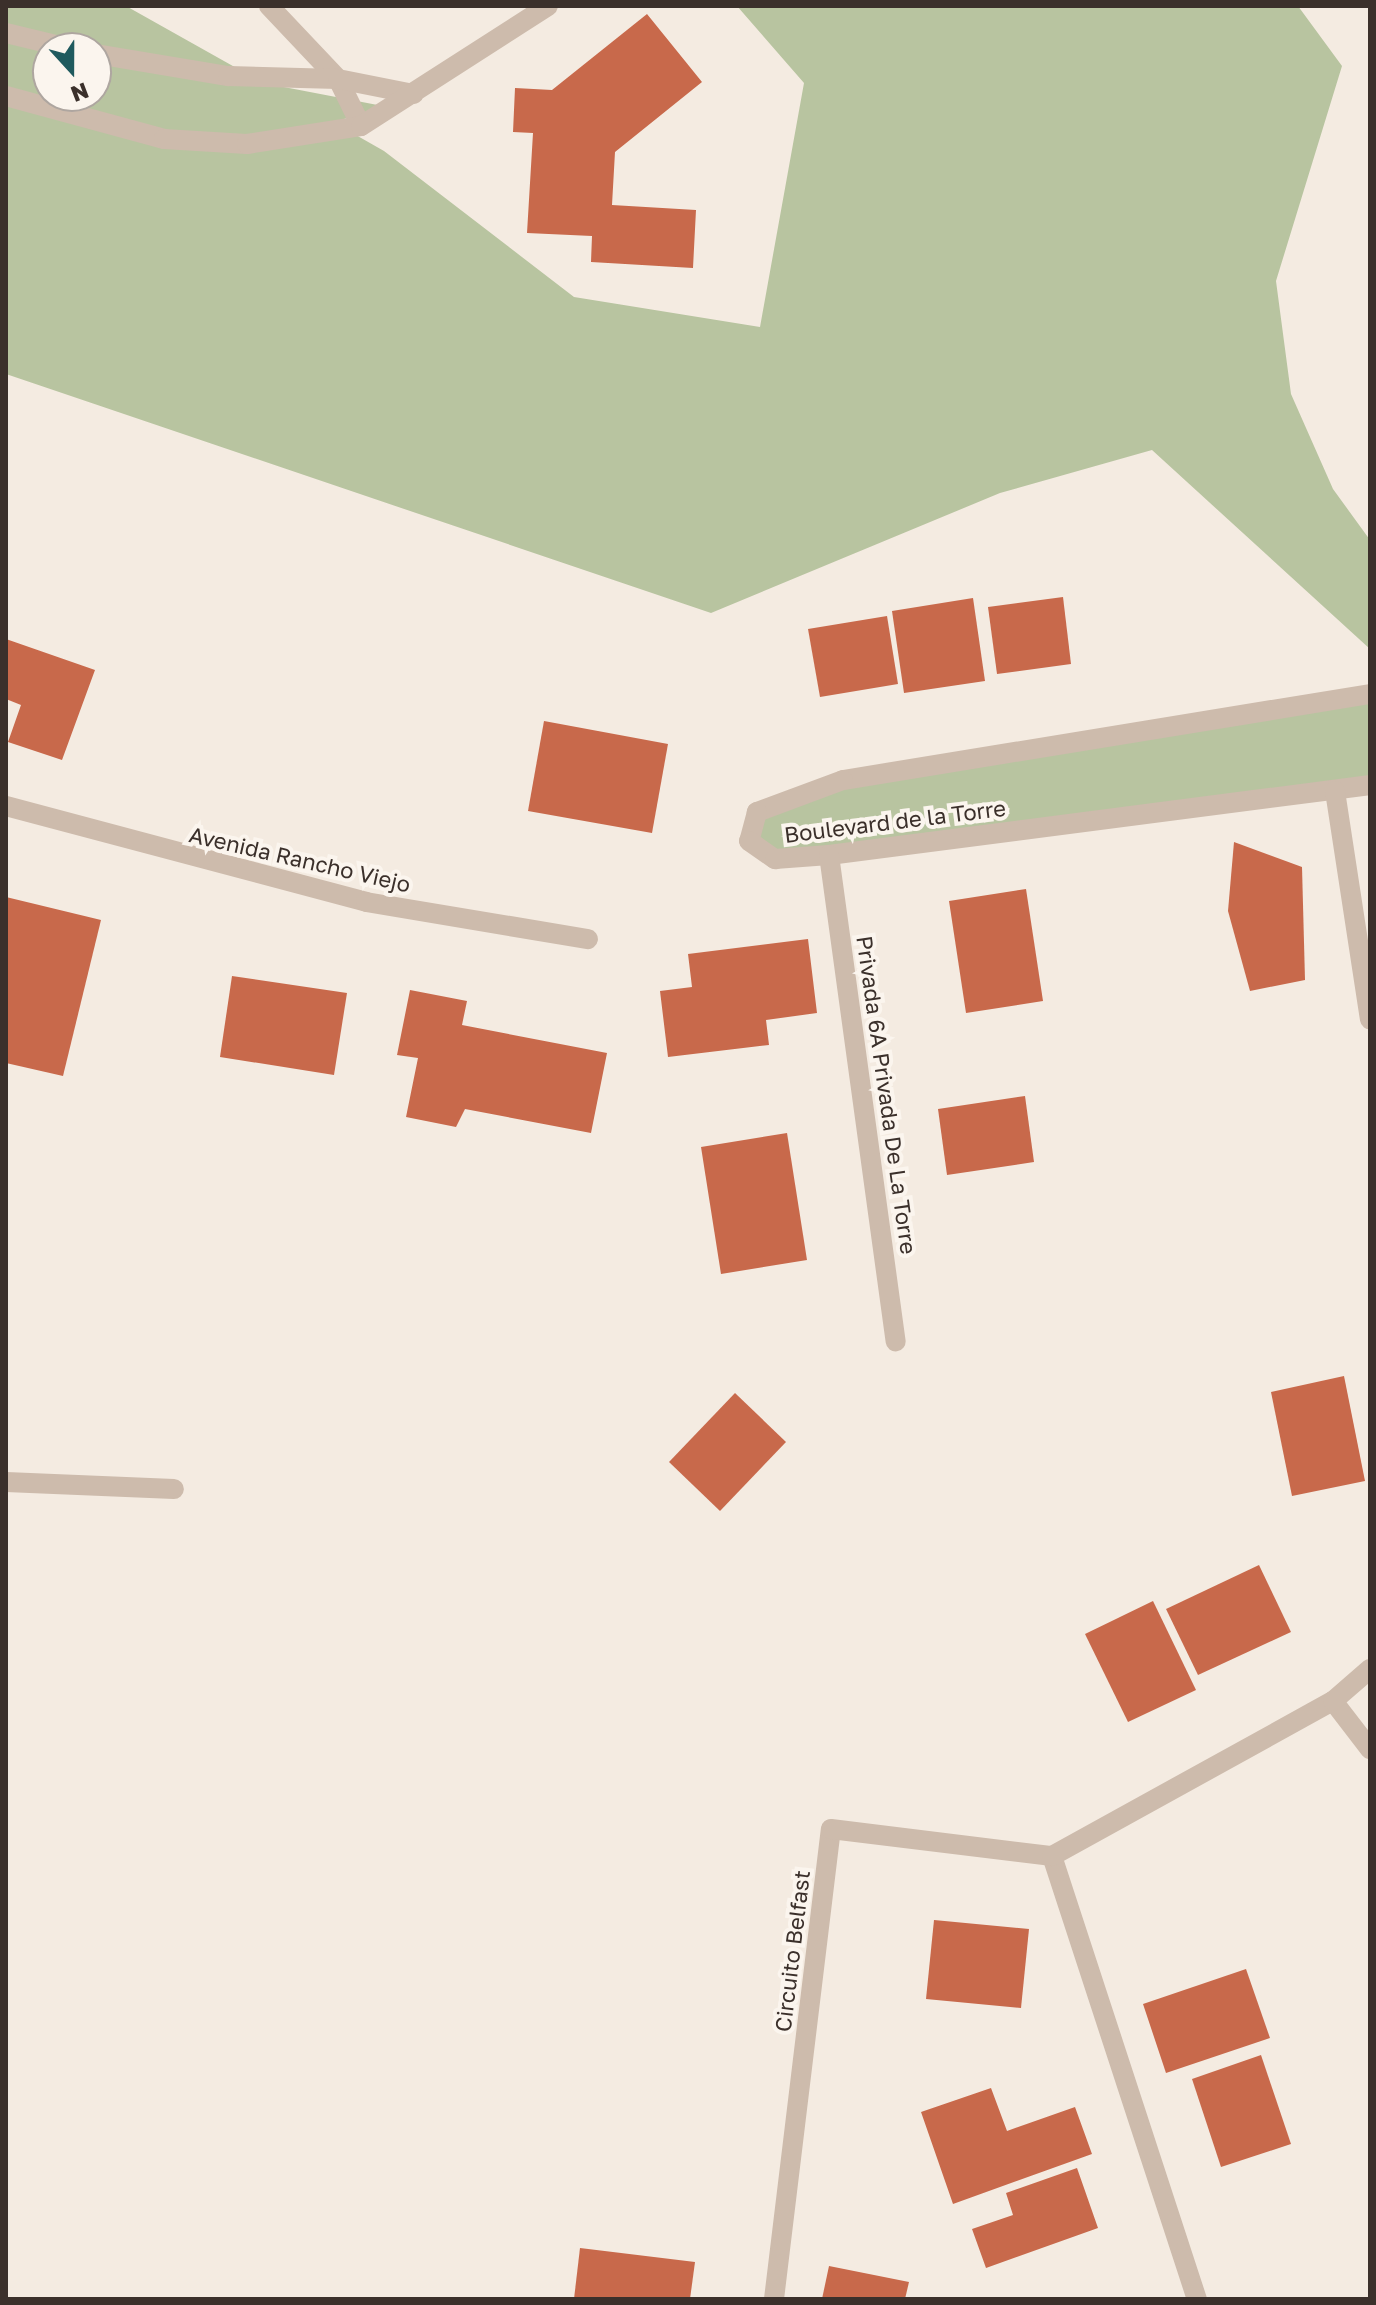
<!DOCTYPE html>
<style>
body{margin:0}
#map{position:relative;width:1376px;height:2305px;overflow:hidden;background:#f4ebe1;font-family:"Golos Text",sans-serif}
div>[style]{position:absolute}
.green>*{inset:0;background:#b8c4a0}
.building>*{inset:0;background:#c8694b}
.minor>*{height:20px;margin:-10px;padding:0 10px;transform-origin:10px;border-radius:10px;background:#cdbbac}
span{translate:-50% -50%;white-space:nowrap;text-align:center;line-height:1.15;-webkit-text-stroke:8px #fbf5ee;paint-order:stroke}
.street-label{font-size:22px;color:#3b302b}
.frame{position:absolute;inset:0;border:8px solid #3b302b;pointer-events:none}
.north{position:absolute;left:32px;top:32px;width:80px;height:80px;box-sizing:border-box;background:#fbf5ee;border:2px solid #aea6a0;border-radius:50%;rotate:159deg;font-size:22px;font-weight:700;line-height:32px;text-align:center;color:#3b302b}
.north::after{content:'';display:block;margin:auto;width:28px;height:36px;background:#1f5a5e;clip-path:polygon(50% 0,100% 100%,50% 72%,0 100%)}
</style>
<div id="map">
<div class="green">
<div style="clip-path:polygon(evenodd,6px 6px,126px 6px,263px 83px,388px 107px,333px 122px,384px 151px,574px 297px,760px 327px,804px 83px,737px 6px,1298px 6px,1342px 66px,1276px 281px,1291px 394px,1333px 489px,1370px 540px,1370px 649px,1152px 450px,1000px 493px,711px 613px,6px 374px,6px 6px,48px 48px,96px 48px,96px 96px,48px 96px,48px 48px)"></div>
<div style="clip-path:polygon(1370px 694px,1370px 785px,775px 859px,749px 841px,757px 812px,798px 793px)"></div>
</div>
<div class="building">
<div style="clip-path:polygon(647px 14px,702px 82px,615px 152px,612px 205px,696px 210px,693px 268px,591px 262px,592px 236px,527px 233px,533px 133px,513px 132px,515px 88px,552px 90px)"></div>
<div style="clip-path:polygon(1063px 597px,1071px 664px,997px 674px,988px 607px)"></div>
<div style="clip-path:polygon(973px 598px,985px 681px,904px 693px,892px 611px)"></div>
<div style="clip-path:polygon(887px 616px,898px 684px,820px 697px,808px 629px)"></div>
<div style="clip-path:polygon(6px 639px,95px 670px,62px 760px,8px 742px,21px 705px,6px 699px)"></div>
<div style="clip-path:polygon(544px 721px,668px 744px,652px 833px,528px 811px)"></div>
<div style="clip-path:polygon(1234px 842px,1302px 867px,1305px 980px,1250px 991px,1228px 911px)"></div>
<div style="clip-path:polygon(1026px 889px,1043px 1001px,966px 1013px,949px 901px)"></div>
<div style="clip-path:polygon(6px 897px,101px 920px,63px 1076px,6px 1063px)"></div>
<div style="clip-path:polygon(808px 939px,817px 1013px,766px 1020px,769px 1045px,668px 1057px,660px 991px,692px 987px,688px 954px)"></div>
<div style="clip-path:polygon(232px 976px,347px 993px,334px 1075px,220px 1057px)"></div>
<div style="clip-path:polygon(410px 990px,467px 1001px,462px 1025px,607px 1053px,591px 1133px,465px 1109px,456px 1127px,406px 1117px,418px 1058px,397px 1055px)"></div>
<div style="clip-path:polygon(1025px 1096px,1034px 1162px,947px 1175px,938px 1109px)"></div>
<div style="clip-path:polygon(787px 1133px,807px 1260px,721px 1274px,701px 1147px)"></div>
<div style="clip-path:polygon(1344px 1376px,1365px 1481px,1292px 1496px,1271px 1392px)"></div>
<div style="clip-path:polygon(735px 1393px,786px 1442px,720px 1511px,669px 1462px)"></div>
<div style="clip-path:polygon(1259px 1565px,1291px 1632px,1198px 1675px,1166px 1609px)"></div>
<div style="clip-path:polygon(1153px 1601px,1196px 1690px,1128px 1722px,1085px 1634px)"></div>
<div style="clip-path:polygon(934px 1920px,1029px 1929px,1021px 2008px,926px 1999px)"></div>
<div style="clip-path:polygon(1246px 1969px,1270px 2038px,1166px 2073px,1143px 2004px)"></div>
<div style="clip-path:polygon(1261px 2055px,1291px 2144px,1221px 2167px,1192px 2079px)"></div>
<div style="clip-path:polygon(991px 2088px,1007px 2131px,1075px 2107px,1092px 2154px,953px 2204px,921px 2112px)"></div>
<div style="clip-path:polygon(1077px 2168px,1098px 2228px,986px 2268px,972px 2229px,1013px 2215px,1006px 2193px)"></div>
<div style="clip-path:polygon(580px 2248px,695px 2262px,690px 2299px,574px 2299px)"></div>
<div style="clip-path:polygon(829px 2266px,909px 2282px,905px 2299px,822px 2299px)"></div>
</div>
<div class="minor">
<div style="left:269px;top:6px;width:100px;rotate:46.6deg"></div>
<div style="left:338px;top:79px;width:52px;rotate:63.9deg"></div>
<div style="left:6px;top:33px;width:64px;rotate:13.6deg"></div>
<div style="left:96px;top:54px;width:134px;rotate:9.5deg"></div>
<div style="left:228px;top:76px;width:110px;rotate:1.6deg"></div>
<div style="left:338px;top:79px;width:77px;rotate:11.2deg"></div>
<div style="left:6px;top:96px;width:164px;rotate:15.2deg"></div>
<div style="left:164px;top:139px;width:83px;rotate:3.4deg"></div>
<div style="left:247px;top:144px;width:115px;rotate:-9deg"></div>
<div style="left:361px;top:126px;width:222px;rotate:-32.7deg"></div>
<div style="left:1370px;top:694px;width:534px;rotate:170.73deg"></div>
<div style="left:843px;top:780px;width:92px;rotate:159.6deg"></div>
<div style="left:757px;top:812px;width:30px;rotate:105deg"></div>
<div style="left:749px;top:841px;width:32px;rotate:35deg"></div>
<div style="left:775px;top:859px;width:54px;rotate:-4.2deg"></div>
<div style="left:829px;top:855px;width:546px;rotate:-7.37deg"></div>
<div style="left:1335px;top:791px;width:231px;rotate:81.3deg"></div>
<div style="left:6px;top:806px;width:373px;rotate:14.9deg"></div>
<div style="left:366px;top:902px;width:225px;rotate:9.5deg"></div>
<div style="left:829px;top:855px;width:491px;rotate:82.2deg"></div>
<div style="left:6px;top:1482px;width:168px;rotate:2.4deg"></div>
<div style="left:1333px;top:1701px;width:61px;rotate:52.4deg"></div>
<div style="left:1052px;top:1856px;width:466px;rotate:71.9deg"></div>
<div style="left:774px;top:2299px;width:473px;rotate:-83.1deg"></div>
<div style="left:831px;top:1829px;width:223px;rotate:7deg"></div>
<div style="left:1052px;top:1856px;width:321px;rotate:-28.9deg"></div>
<div style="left:1333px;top:1701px;width:49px;rotate:-40.9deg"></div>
</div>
<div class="street-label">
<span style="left:895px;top:821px;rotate:-7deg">Boulevard de la Torre</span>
<span style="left:300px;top:859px;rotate:13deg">Avenida Rancho Viejo</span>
<span style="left:887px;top:1095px;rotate:82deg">Privada 6A Privada De La Torre</span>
<span style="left:792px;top:1951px;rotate:-83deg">Circuito Belfast</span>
</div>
<div class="frame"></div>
<div class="north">N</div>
</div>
